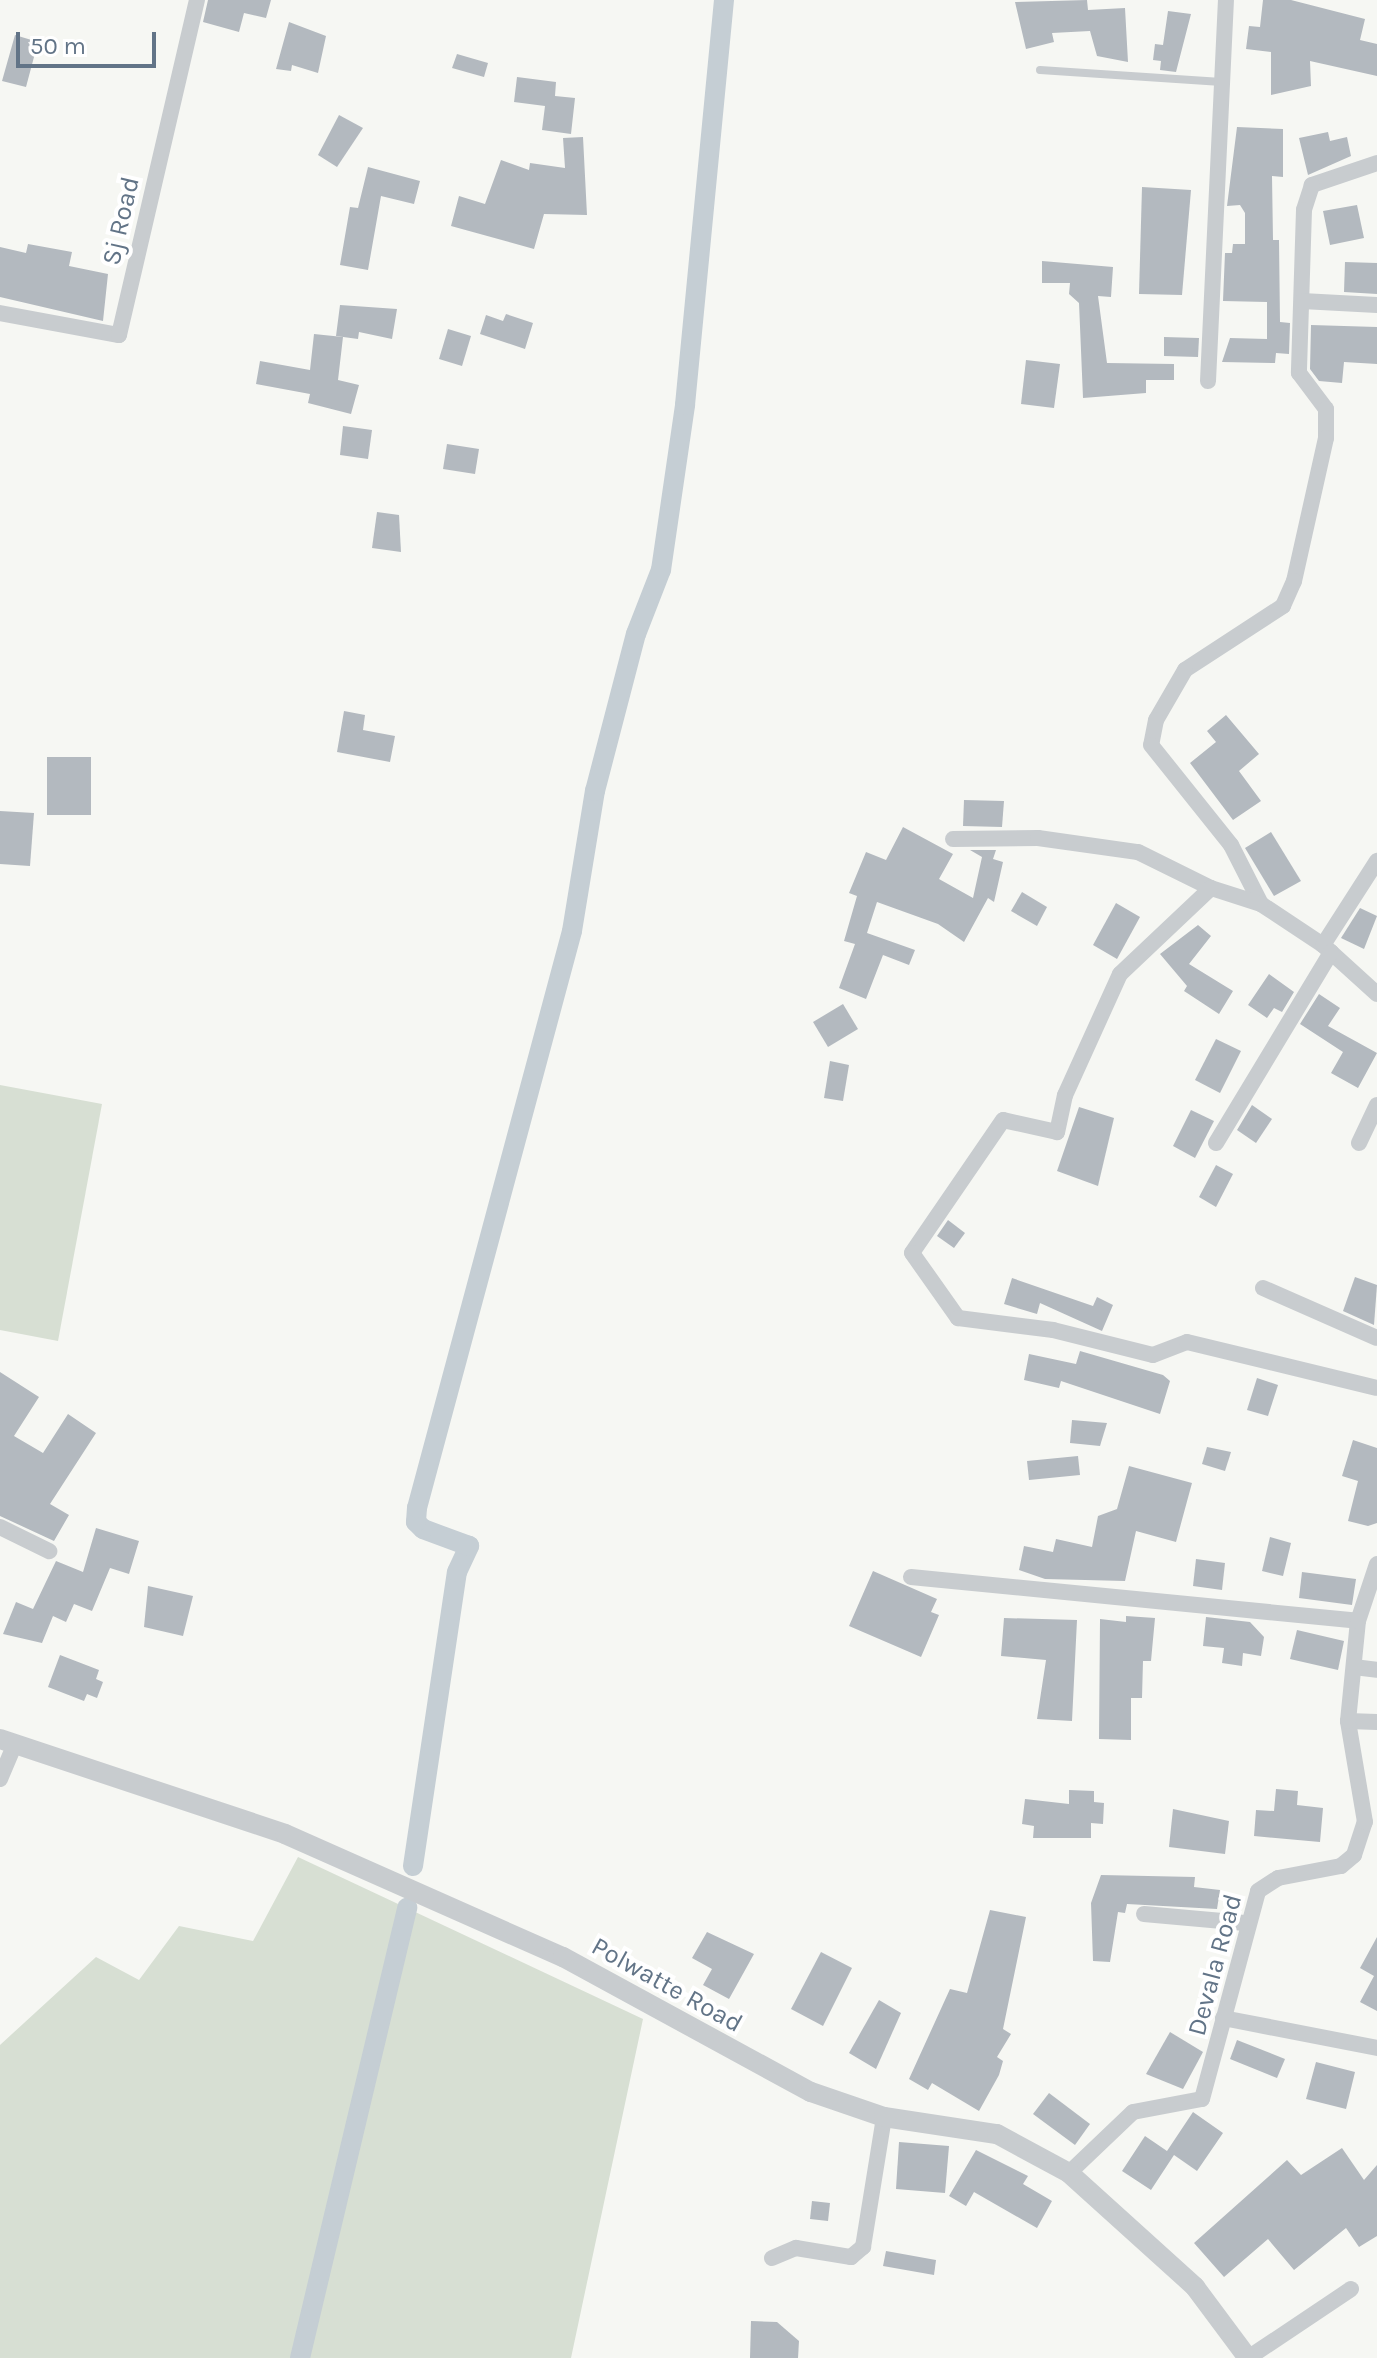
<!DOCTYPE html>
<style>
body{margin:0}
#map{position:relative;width:1377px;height:2358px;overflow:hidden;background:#f6f7f3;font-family:Karla,sans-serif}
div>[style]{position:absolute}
.green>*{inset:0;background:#d7dfd3}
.canal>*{height:20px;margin:-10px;padding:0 10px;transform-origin:10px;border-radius:10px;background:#c5ced4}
.building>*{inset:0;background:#b3b9bf}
.service>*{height:8px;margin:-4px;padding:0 4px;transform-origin:4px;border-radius:4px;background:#c8cccf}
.minor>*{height:16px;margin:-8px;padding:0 8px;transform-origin:8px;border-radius:8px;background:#c8cccf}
.tertiary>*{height:20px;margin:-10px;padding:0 10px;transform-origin:10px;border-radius:10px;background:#c8cccf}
span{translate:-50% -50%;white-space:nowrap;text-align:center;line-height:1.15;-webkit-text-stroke:8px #fff;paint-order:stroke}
.street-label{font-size:26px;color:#627487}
.scale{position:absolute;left:16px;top:32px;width:140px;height:36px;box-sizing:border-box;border:4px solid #627487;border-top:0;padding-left:10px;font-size:24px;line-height:28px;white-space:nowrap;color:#627487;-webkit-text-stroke:6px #fff;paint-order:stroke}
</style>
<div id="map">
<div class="green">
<div style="clip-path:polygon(0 1085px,102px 1104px,58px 1341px,0 1330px)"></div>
<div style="clip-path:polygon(298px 1857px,643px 2019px,571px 2358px,0 2358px,0 2045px,96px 1957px,139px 1980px,179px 1926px,253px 1941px)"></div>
</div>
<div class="canal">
<div style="left:413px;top:1866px;width:297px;rotate:-81.5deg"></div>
<div style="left:457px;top:1572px;width:29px;rotate:-65deg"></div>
<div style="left:469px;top:1546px;width:49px;rotate:-159.7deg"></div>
<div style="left:423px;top:1529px;width:10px;rotate:-135deg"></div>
<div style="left:416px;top:1522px;width:14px;rotate:-86deg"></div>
<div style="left:417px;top:1508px;width:597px;rotate:-74.96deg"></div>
<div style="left:572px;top:931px;width:142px;rotate:-80.7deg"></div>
<div style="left:595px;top:791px;width:162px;rotate:-75.4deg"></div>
<div style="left:636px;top:634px;width:69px;rotate:-68.7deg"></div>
<div style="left:661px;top:570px;width:167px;rotate:-81.7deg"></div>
<div style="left:685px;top:405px;width:407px;rotate:-84.5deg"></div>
<div style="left:300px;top:2358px;width:463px;rotate:-76.6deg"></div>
</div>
<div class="building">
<div style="clip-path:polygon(208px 0,271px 0,266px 18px,244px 13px,239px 32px,203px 22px)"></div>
<div style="clip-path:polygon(1087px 0,1088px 10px,1125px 8px,1128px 62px,1097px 56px,1090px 31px,1052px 33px,1054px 42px,1026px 49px,1015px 2px)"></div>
<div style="clip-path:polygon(1263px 0,1291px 0,1365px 19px,1360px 40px,1377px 44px,1377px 76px,1310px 61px,1311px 86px,1271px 95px,1271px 52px,1246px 49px,1249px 26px,1260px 27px)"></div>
<div style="clip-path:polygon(1168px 11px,1191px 14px,1176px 72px,1160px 70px,1161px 61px,1153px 60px,1155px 44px,1163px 45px)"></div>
<div style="clip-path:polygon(289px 22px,326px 36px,318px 73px,292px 65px,291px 71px,276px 69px)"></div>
<div style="clip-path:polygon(15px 35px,38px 42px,26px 87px,2px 81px)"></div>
<div style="clip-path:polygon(457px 54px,488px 63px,484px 77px,452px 68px)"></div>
<div style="clip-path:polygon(517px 77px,556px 82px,555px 96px,575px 98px,571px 134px,542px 130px,545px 106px,514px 102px)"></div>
<div style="clip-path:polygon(339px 115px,363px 128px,337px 167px,318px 155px)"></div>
<div style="clip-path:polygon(1237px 127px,1283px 129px,1283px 177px,1272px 176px,1273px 240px,1279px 240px,1280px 322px,1290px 323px,1289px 354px,1276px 353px,1275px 363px,1222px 362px,1230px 338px,1267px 339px,1267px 302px,1223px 301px,1225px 253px,1232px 253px,1233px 244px,1245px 244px,1245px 213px,1240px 205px,1227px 206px)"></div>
<div style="clip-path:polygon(1328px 132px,1330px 141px,1347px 137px,1351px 156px,1308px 175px,1299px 138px)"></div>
<div style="clip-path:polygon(583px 137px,587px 215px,544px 214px,534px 249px,451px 226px,459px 196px,485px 204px,501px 160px,529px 170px,530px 163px,565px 168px,563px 138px)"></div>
<div style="clip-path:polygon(368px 167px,420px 181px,414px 204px,381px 196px,368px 270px,340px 265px,350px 207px,358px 208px)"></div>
<div style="clip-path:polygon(1142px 187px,1191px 190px,1182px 295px,1139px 294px)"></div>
<div style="clip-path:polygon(1357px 205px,1364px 238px,1330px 245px,1323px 211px)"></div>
<div style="clip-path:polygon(28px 244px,72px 252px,69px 266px,108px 274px,103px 321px,0 297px,0 247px,26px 253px)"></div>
<div style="clip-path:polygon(1042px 261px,1113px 267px,1111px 297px,1098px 296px,1107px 363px,1174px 364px,1174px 380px,1146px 380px,1146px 393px,1083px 398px,1079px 303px,1069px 294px,1070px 283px,1042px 283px)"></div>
<div style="clip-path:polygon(1345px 262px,1377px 263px,1377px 294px,1344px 292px)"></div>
<div style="clip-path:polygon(340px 305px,397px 309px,392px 339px,359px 332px,358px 339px,336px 336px)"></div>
<div style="clip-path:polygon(506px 314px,533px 323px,525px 349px,480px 334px,486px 315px,503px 321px)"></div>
<div style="clip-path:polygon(1311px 325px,1377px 327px,1377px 364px,1344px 362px,1342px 383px,1319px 381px,1310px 369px)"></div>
<div style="clip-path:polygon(448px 329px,471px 336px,462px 366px,439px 359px)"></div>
<div style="clip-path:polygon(314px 334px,343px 337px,338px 380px,359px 385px,351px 414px,308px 403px,310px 394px,256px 384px,260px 361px,310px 370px)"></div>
<div style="clip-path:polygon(1164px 337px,1199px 338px,1198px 357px,1164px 356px)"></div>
<div style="clip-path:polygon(1026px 360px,1060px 364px,1054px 408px,1021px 404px)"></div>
<div style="clip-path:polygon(343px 426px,372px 430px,368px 459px,340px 455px)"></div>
<div style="clip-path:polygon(447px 444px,479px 449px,475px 474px,443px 469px)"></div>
<div style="clip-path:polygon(377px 512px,399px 515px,401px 552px,372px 548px)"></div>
<div style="clip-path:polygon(344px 711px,365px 715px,363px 730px,395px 736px,390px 762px,337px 752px)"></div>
<div style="clip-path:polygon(1226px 715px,1259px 754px,1239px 771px,1261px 801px,1233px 820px,1190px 763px,1216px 742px,1207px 731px)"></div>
<div style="clip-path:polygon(47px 757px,91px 757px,91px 815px,47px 815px)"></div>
<div style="clip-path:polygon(964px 800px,1004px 801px,1002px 827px,963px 826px)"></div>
<div style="clip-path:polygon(0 811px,34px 813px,30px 866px,0 864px)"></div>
<div style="clip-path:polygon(903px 827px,953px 854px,939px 879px,973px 898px,982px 857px,970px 850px,996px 850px,993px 859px,1003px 862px,994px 902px,988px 898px,964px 942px,938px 924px,877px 902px,867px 933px,915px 950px,909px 965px,883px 955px,866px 999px,839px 988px,855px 944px,844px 941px,857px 896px,849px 893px,866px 852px,886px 860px)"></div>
<div style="clip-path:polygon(1271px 832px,1301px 881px,1274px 896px,1245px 848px)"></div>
<div style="clip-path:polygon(1022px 892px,1047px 907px,1037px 926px,1011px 911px)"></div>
<div style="clip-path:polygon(1116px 903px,1140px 917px,1117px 959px,1093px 945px)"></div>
<div style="clip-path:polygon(1360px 908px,1377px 916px,1364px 949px,1341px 938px)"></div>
<div style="clip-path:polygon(1198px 925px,1211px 936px,1189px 964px,1233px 991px,1219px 1014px,1184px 991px,1187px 986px,1160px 954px)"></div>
<div style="clip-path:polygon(1269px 974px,1294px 992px,1282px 1012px,1274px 1008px,1267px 1018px,1248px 1005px)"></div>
<div style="clip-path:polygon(1319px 994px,1340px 1008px,1328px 1026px,1377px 1053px,1358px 1088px,1331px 1073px,1343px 1052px,1300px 1024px)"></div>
<div style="clip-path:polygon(843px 1004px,858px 1029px,828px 1047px,813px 1022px)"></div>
<div style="clip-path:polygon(1216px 1039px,1241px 1051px,1220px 1093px,1195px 1080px)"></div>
<div style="clip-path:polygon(830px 1061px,849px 1065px,843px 1101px,824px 1098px)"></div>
<div style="clip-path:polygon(1252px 1105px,1272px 1119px,1256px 1143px,1237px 1130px)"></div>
<div style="clip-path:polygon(1079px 1107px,1114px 1118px,1098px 1186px,1057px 1171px)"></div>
<div style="clip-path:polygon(1191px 1110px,1214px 1121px,1195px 1158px,1173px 1146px)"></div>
<div style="clip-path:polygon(1216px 1165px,1233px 1174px,1216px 1207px,1199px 1197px)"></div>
<div style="clip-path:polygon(948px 1220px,965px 1233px,954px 1248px,937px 1236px)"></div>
<div style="clip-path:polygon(1355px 1277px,1377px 1285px,1374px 1325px,1343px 1311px)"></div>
<div style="clip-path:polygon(1012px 1278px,1093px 1306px,1097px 1297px,1113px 1305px,1102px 1331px,1040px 1303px,1037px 1314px,1004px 1304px)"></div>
<div style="clip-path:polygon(1080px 1351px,1163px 1375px,1170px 1381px,1160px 1414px,1061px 1381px,1059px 1388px,1024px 1380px,1029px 1354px,1076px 1364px)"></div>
<div style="clip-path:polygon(0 1372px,39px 1397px,14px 1436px,43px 1453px,68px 1414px,96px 1433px,50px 1504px,69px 1515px,54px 1541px,0 1516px)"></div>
<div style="clip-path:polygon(1257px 1378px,1278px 1385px,1268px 1416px,1247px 1410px)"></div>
<div style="clip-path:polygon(1072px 1420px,1107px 1423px,1100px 1446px,1070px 1443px)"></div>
<div style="clip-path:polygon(1353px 1440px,1377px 1448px,1377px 1523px,1368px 1526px,1348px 1521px,1358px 1481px,1342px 1476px)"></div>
<div style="clip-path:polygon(1207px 1447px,1231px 1452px,1225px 1471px,1202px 1464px)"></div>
<div style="clip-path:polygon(1078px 1456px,1080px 1475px,1029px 1480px,1027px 1461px)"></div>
<div style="clip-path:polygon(1129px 1466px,1192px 1483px,1176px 1542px,1136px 1531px,1125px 1581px,1045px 1579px,1019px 1570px,1024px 1546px,1053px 1552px,1056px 1539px,1092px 1547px,1098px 1516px,1117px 1509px)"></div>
<div style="clip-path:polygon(96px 1528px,139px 1541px,129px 1574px,110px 1568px,92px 1611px,74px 1604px,66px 1622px,53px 1616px,42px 1643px,3px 1634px,16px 1602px,33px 1609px,56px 1561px,83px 1572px)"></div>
<div style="clip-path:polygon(1270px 1537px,1291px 1543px,1283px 1576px,1262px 1571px)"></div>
<div style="clip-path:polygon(1196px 1559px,1225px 1563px,1222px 1590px,1193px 1586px)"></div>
<div style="clip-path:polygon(873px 1571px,937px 1599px,931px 1612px,939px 1615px,921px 1657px,849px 1626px)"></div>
<div style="clip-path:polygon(1302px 1572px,1356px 1579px,1352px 1605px,1299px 1598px)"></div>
<div style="clip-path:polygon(148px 1586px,193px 1596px,183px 1636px,144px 1627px)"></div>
<div style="clip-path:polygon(1126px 1616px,1155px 1618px,1151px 1661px,1143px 1661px,1142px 1698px,1131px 1698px,1131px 1740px,1099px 1739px,1100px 1619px,1126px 1622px)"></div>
<div style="clip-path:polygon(1206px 1617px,1250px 1622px,1264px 1637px,1261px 1656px,1243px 1653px,1242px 1666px,1222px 1663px,1224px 1648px,1203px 1646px)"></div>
<div style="clip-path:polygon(1004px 1618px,1077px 1620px,1072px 1721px,1037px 1719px,1046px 1660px,1001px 1656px)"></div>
<div style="clip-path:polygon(1297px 1630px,1344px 1641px,1338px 1670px,1290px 1659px)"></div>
<div style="clip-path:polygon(60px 1655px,99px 1670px,96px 1679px,103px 1682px,97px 1698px,87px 1694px,84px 1701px,48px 1687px)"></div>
<div style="clip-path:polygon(1276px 1789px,1298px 1791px,1297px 1805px,1323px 1808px,1320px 1842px,1254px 1836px,1256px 1810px,1274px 1811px)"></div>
<div style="clip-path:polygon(1069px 1790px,1094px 1791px,1094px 1802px,1104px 1803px,1103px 1824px,1091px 1823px,1091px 1838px,1033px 1838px,1034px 1826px,1022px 1824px,1025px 1799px,1069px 1804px)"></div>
<div style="clip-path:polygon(1173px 1809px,1229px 1821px,1225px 1854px,1169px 1847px)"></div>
<div style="clip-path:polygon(1101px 1875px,1195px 1877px,1194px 1887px,1220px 1890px,1217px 1909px,1127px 1904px,1125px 1913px,1118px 1912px,1110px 1962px,1093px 1961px,1091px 1903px)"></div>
<div style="clip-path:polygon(990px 1910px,1026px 1917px,1003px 2029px,1011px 2034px,997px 2057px,1003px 2061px,999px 2075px,979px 2111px,932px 2083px,928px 2090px,909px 2079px,950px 1989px,967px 1993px)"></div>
<div style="clip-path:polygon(707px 1932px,754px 1954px,729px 1999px,703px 1985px,712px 1969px,692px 1958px)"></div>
<div style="clip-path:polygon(1377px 1937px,1377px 2011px,1360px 2002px,1374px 1976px,1360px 1968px)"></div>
<div style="clip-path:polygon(821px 1952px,852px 1968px,823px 2026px,791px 2009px)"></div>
<div style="clip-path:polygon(879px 2000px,901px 2013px,876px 2069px,849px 2053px)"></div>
<div style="clip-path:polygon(1170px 2032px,1203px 2052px,1183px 2089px,1146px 2074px)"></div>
<div style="clip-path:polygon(1237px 2040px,1285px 2059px,1277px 2078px,1230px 2059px)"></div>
<div style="clip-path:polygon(1316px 2062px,1355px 2072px,1346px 2109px,1306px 2099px)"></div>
<div style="clip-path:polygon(1049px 2093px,1090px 2124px,1075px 2145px,1033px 2114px)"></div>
<div style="clip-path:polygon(1193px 2112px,1223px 2133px,1197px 2171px,1174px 2155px,1151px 2190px,1122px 2171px,1145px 2136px,1167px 2151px)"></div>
<div style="clip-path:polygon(899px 2142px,949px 2146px,945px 2193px,896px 2189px)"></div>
<div style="clip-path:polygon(1342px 2148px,1364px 2180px,1377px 2165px,1377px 2236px,1359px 2247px,1346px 2228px,1294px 2270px,1268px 2239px,1224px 2277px,1194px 2243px,1287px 2160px,1301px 2175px)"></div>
<div style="clip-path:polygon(976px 2150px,1028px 2176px,1023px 2184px,1052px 2201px,1037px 2228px,974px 2192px,966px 2206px,949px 2196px)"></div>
<div style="clip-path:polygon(812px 2201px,830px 2203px,828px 2221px,810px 2219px)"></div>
<div style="clip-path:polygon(886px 2251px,936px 2260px,934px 2275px,883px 2266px)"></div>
<div style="clip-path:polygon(751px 2321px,777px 2322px,799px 2341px,798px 2358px,750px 2358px)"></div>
</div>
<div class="service">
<div style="left:1040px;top:70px;width:182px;rotate:3.8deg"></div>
</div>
<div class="minor">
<div style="left:1377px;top:163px;width:69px;rotate:161.3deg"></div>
<div style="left:1312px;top:185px;width:26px;rotate:108deg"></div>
<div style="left:1304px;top:210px;width:163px;rotate:91.8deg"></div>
<div style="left:1299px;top:373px;width:45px;rotate:53.1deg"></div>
<div style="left:1326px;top:409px;width:29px;rotate:90deg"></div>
<div style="left:1326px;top:438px;width:147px;rotate:102.6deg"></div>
<div style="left:1294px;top:581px;width:27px;rotate:114deg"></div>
<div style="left:1283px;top:606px;width:117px;rotate:146.9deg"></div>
<div style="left:1185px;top:670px;width:58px;rotate:120.1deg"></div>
<div style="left:1156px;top:720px;width:25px;rotate:101deg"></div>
<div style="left:1151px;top:745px;width:128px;rotate:51.3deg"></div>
<div style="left:1231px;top:845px;width:66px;rotate:63deg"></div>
<div style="left:1261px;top:904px;width:74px;rotate:33.5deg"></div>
<div style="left:1323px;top:945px;width:73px;rotate:42.2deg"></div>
<div style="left:1302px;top:301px;width:75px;rotate:3.1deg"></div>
<div style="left:0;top:313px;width:121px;rotate:10.5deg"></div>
<div style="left:119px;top:335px;width:344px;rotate:-76.9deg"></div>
<div style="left:1208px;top:381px;width:381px;rotate:-87.3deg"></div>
<div style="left:953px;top:839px;width:85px;rotate:-0.7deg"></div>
<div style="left:1038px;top:838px;width:101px;rotate:8deg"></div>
<div style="left:1138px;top:852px;width:81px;rotate:26.3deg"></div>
<div style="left:1211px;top:888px;width:52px;rotate:17.7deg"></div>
<div style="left:1211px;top:888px;width:125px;rotate:136.6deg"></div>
<div style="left:1120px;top:974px;width:133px;rotate:114.4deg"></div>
<div style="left:1065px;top:1095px;width:38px;rotate:102deg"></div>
<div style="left:1057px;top:1132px;width:55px;rotate:-167.5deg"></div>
<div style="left:1003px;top:1120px;width:161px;rotate:124.4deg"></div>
<div style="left:912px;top:1253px;width:80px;rotate:54.7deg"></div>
<div style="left:958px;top:1318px;width:96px;rotate:7.2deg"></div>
<div style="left:1053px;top:1330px;width:103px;rotate:14deg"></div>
<div style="left:1153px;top:1355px;width:36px;rotate:-21deg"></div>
<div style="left:1187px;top:1342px;width:195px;rotate:13.6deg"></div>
<div style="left:1323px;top:945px;width:100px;rotate:-57.3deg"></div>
<div style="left:1216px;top:1143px;width:223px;rotate:-58.9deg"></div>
<div style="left:1359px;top:1143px;width:42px;rotate:-64.7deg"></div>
<div style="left:1263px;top:1288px;width:124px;rotate:23.7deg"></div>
<div style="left:0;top:1527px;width:55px;rotate:26.1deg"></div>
<div style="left:911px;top:1577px;width:449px;rotate:5.6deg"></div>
<div style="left:1354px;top:1667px;width:23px;rotate:7deg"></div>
<div style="left:1348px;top:1721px;width:29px;rotate:2deg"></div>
<div style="left:0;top:1779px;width:39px;rotate:-67deg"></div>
<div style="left:1144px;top:1914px;width:101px;rotate:5.1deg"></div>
<div style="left:1223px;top:2018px;width:157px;rotate:11deg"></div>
<div style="left:1069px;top:2173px;width:88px;rotate:-43.6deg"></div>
<div style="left:1133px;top:2112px;width:70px;rotate:-10.7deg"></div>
<div style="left:1202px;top:2099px;width:215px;rotate:-74.9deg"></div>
<div style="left:1258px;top:1891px;width:24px;rotate:-33deg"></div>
<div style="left:1278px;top:1878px;width:64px;rotate:-10.8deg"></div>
<div style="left:1341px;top:1866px;width:17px;rotate:-40deg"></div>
<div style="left:1354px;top:1855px;width:35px;rotate:-72deg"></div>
<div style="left:1365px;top:1822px;width:102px;rotate:-99.6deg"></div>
<div style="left:1348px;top:1721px;width:100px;rotate:-84.3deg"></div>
<div style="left:1358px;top:1621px;width:60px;rotate:-71.6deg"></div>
<div style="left:772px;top:2258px;width:26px;rotate:-23deg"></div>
<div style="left:796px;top:2248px;width:56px;rotate:9.3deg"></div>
<div style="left:851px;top:2257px;width:16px;rotate:-40deg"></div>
<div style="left:863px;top:2247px;width:132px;rotate:-80.8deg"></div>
<div style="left:1248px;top:2358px;width:124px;rotate:-33.8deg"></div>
</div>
<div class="tertiary">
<div style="left:0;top:1739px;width:300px;rotate:18.4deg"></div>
<div style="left:285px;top:1834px;width:304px;rotate:23.9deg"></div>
<div style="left:563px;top:1957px;width:282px;rotate:28.6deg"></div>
<div style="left:811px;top:2092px;width:77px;rotate:18.9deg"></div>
<div style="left:884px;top:2117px;width:114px;rotate:8.6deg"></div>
<div style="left:997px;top:2134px;width:82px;rotate:28.4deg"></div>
<div style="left:1069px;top:2173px;width:170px;rotate:42.1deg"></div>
<div style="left:1195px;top:2287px;width:89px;rotate:53.3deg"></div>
</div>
<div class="street-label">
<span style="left:121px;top:221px;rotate:-77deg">Sj Road</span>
<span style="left:1215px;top:1965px;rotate:-75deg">Devala Road</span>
<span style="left:667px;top:1985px;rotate:29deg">Polwatte Road</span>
</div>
<div class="scale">50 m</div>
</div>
